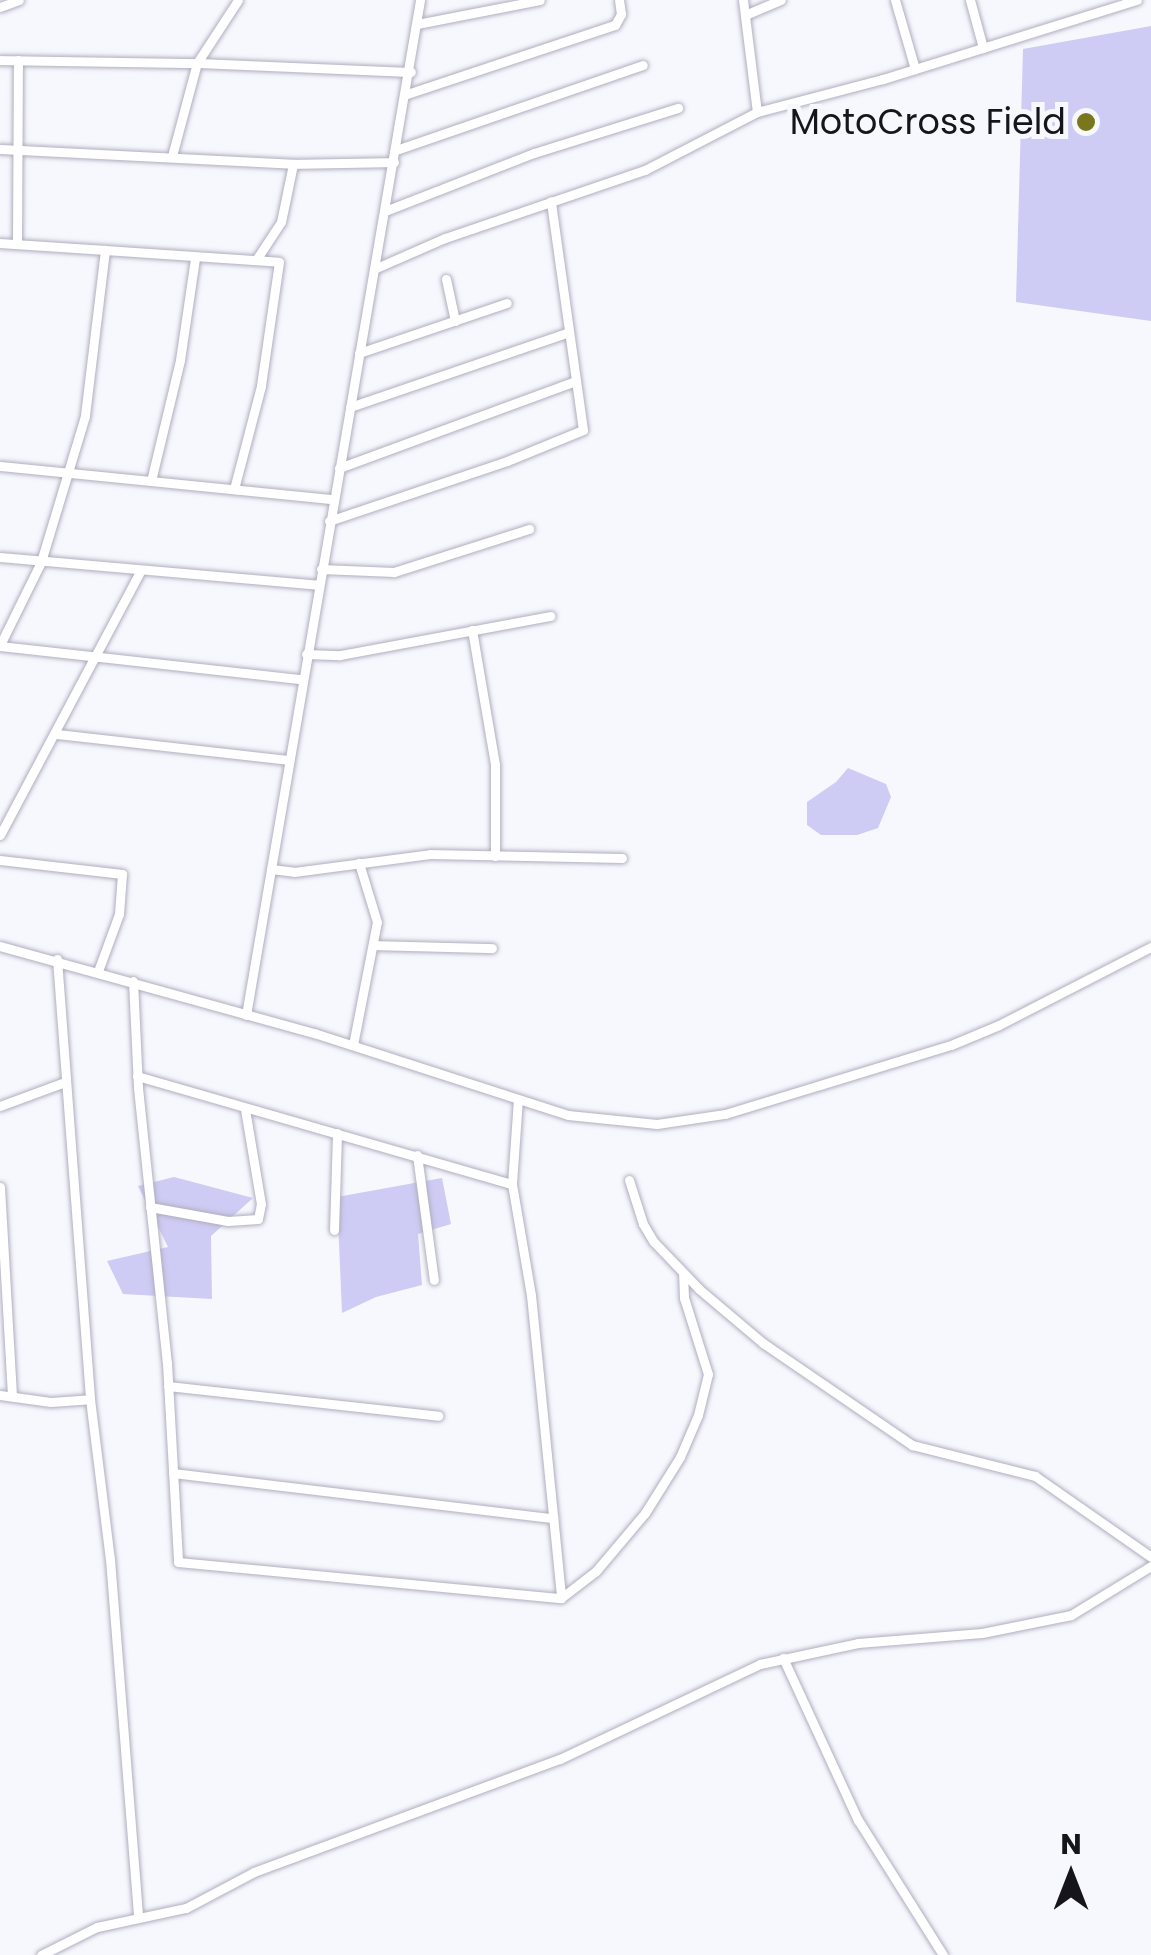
<!DOCTYPE html>
<style>
body{margin:0}
#map{position:relative;width:1151px;height:1955px;overflow:hidden;background:#f7f7fe;font-family:Poppins,sans-serif}
div>[style]{position:absolute}
.green>*{inset:0;background:#cecbf4}
.roads{filter:drop-shadow(0 0 2px #afaebe) drop-shadow(0 0 2px #afaebe)}
.street>*{height:9px;margin:-4.5px;padding:0 4.5px;transform-origin:4.5px;border-radius:4.5px;background:#fff}
.dots>*{width:28px;height:28px;translate:-50% -50%;box-sizing:border-box;border:5px solid #f7f7fe;border-radius:50%}
span{translate:-50% -50%;white-space:nowrap;text-align:center;line-height:1.15;-webkit-text-stroke:10px #f7f7fe;paint-order:stroke}
.poi-label{font-size:35px;color:#16151b}
.right{translate:-100% -50%;text-align:right}
.north{position:absolute;left:1021px;top:1825px;width:100px;height:100px;-webkit-text-stroke:8px #f7f7fe;paint-order:stroke;rotate:0deg;font-size:28px;font-weight:700;line-height:40px;text-align:center;color:#16151b}
.north::after{content:'';display:block;margin:auto;width:35px;height:45px;background:#16151b;clip-path:polygon(50% 0,100% 100%,50% 72%,0 100%)}
</style>
<div id="map">
<div class="green">
<div style="clip-path:polygon(1151px 26px,1151px 321px,1016px 302px,1023px 49px)"></div>
<div style="clip-path:polygon(848px 768px,886px 784px,891px 797px,878px 828px,857px 835px,821px 835px,807px 825px,807px 802px,836px 782px)"></div>
<div style="clip-path:polygon(174px 1177px,253px 1198px,211px 1236px,212px 1299px,123px 1294px,107px 1261px,168px 1247px,138px 1186px)"></div>
<div style="clip-path:polygon(442px 1178px,451px 1224px,418px 1234px,422px 1285px,376px 1297px,342px 1313px,337px 1197px)"></div>
</div>
<div class="roads">
<div class="street">
<div style="left:743px;top:0;width:113px;rotate:82.9deg"></div>
<div style="left:895px;top:0;width:72px;rotate:73.8deg"></div>
<div style="left:970px;top:0;width:50px;rotate:74.8deg"></div>
<div style="left:0;top:7px;width:20px;rotate:-20deg"></div>
<div style="left:745px;top:15px;width:39px;rotate:-23deg"></div>
<div style="left:417px;top:24px;width:125px;rotate:-11deg"></div>
<div style="left:0;top:60px;width:197px;rotate:0.9deg"></div>
<div style="left:197px;top:63px;width:75px;rotate:-56.9deg"></div>
<div style="left:407px;top:94px;width:219px;rotate:-18.4deg"></div>
<div style="left:615px;top:25px;width:13px;rotate:-61deg"></div>
<div style="left:621px;top:14px;width:14px;rotate:-98deg"></div>
<div style="left:0;top:149px;width:293px;rotate:2.9deg"></div>
<div style="left:396px;top:150px;width:261px;rotate:-19deg"></div>
<div style="left:172px;top:156px;width:96px;rotate:-75deg"></div>
<div style="left:197px;top:63px;width:214px;rotate:2.4deg"></div>
<div style="left:385px;top:211px;width:160px;rotate:-21.3deg"></div>
<div style="left:534px;top:153px;width:151px;rotate:-17.4deg"></div>
<div style="left:0;top:243px;width:105px;rotate:3.8deg"></div>
<div style="left:105px;top:250px;width:167px;rotate:96.9deg"></div>
<div style="left:85px;top:416px;width:152px;rotate:106.8deg"></div>
<div style="left:41px;top:562px;width:93px;rotate:116.3deg"></div>
<div style="left:17px;top:243px;width:183px;rotate:-89.7deg"></div>
<div style="left:105px;top:250px;width:174px;rotate:3.9deg"></div>
<div style="left:279px;top:262px;width:125px;rotate:98.3deg"></div>
<div style="left:261px;top:386px;width:106px;rotate:104.7deg"></div>
<div style="left:256px;top:260px;width:45px;rotate:-56.7deg"></div>
<div style="left:281px;top:222px;width:59px;rotate:-78.3deg"></div>
<div style="left:293px;top:164px;width:101px;rotate:-1.1deg"></div>
<div style="left:374px;top:269px;width:77px;rotate:-23.6deg"></div>
<div style="left:445px;top:238px;width:211px;rotate:-18.8deg"></div>
<div style="left:645px;top:170px;width:126px;rotate:-27.4deg"></div>
<div style="left:757px;top:112px;width:130px;rotate:-14.7deg"></div>
<div style="left:883px;top:79px;width:266px;rotate:-17.3deg"></div>
<div style="left:446px;top:279px;width:43px;rotate:77.9deg"></div>
<div style="left:359px;top:353px;width:156px;rotate:-18.7deg"></div>
<div style="left:350px;top:407px;width:231px;rotate:-18.9deg"></div>
<div style="left:0;top:466px;width:335px;rotate:5.7deg"></div>
<div style="left:339px;top:468px;width:252px;rotate:-20.2deg"></div>
<div style="left:151px;top:481px;width:124px;rotate:-76.5deg"></div>
<div style="left:180px;top:360px;width:103px;rotate:-81.6deg"></div>
<div style="left:329px;top:521px;width:188px;rotate:-18.6deg"></div>
<div style="left:507px;top:461px;width:82px;rotate:-22.2deg"></div>
<div style="left:583px;top:430px;width:231px;rotate:-98deg"></div>
<div style="left:0;top:557px;width:319px;rotate:5deg"></div>
<div style="left:321px;top:569px;width:73px;rotate:2.4deg"></div>
<div style="left:394px;top:572px;width:142px;rotate:-17.7deg"></div>
<div style="left:472px;top:630px;width:137px;rotate:80.3deg"></div>
<div style="left:495px;top:765px;width:91px;rotate:90deg"></div>
<div style="left:0;top:646px;width:303px;rotate:6.3deg"></div>
<div style="left:306px;top:654px;width:34px;rotate:2deg"></div>
<div style="left:340px;top:655px;width:214px;rotate:-10.5deg"></div>
<div style="left:57px;top:734px;width:232px;rotate:6.4deg"></div>
<div style="left:0;top:835px;width:300px;rotate:-62deg"></div>
<div style="left:0;top:860px;width:123px;rotate:6.5deg"></div>
<div style="left:122px;top:874px;width:40px;rotate:94.3deg"></div>
<div style="left:119px;top:914px;width:61px;rotate:110.2deg"></div>
<div style="left:271px;top:869px;width:23px;rotate:7deg"></div>
<div style="left:294px;top:872px;width:137px;rotate:-7.5deg"></div>
<div style="left:430px;top:854px;width:192px;rotate:1.2deg"></div>
<div style="left:374px;top:945px;width:118px;rotate:1.5deg"></div>
<div style="left:0;top:946px;width:326px;rotate:15.5deg"></div>
<div style="left:314px;top:1033px;width:267px;rotate:17.9deg"></div>
<div style="left:568px;top:1115px;width:89px;rotate:5.8deg"></div>
<div style="left:657px;top:1124px;width:69px;rotate:-8.4deg"></div>
<div style="left:725px;top:1114px;width:236px;rotate:-17deg"></div>
<div style="left:951px;top:1045px;width:52px;rotate:-22.6deg"></div>
<div style="left:999px;top:1025px;width:171px;rotate:-27.2deg"></div>
<div style="left:57px;top:959px;width:441px;rotate:85.7deg"></div>
<div style="left:90px;top:1399px;width:161px;rotate:82.9deg"></div>
<div style="left:110px;top:1559px;width:358px;rotate:85.5deg"></div>
<div style="left:133px;top:981px;width:107px;rotate:87.3deg"></div>
<div style="left:138px;top:1088px;width:277px;rotate:84deg"></div>
<div style="left:167px;top:1363px;width:199px;rotate:86.8deg"></div>
<div style="left:178px;top:1562px;width:385px;rotate:5.4deg"></div>
<div style="left:561px;top:1598px;width:44px;rotate:-37.6deg"></div>
<div style="left:596px;top:1571px;width:76px;rotate:-49.8deg"></div>
<div style="left:645px;top:1513px;width:66px;rotate:-58deg"></div>
<div style="left:680px;top:1457px;width:46px;rotate:-66.8deg"></div>
<div style="left:698px;top:1415px;width:42px;rotate:-76.3deg"></div>
<div style="left:708px;top:1374px;width:80px;rotate:-107.5deg"></div>
<div style="left:684px;top:1298px;width:25px;rotate:-92deg"></div>
<div style="left:246px;top:1015px;width:1030px;rotate:-80.27deg"></div>
<div style="left:353px;top:1045px;width:125px;rotate:-79deg"></div>
<div style="left:377px;top:922px;width:62px;rotate:-107deg"></div>
<div style="left:137px;top:1076px;width:390px;rotate:16.1deg"></div>
<div style="left:512px;top:1184px;width:85px;rotate:-86deg"></div>
<div style="left:0;top:1106px;width:69px;rotate:-20.3deg"></div>
<div style="left:417px;top:1155px;width:126px;rotate:82.3deg"></div>
<div style="left:629px;top:1180px;width:46px;rotate:72.3deg"></div>
<div style="left:643px;top:1224px;width:21px;rotate:59deg"></div>
<div style="left:654px;top:1242px;width:65px;rotate:46.2deg"></div>
<div style="left:699px;top:1289px;width:84px;rotate:40.2deg"></div>
<div style="left:763px;top:1343px;width:181px;rotate:34.4deg"></div>
<div style="left:912px;top:1445px;width:127px;rotate:14.1deg"></div>
<div style="left:1035px;top:1476px;width:141px;rotate:34.9deg"></div>
<div style="left:512px;top:1184px;width:113px;rotate:80.3deg"></div>
<div style="left:531px;top:1295px;width:304px;rotate:84.3deg"></div>
<div style="left:0;top:1187px;width:207px;rotate:86.7deg"></div>
<div style="left:150px;top:1207px;width:79px;rotate:10.2deg"></div>
<div style="left:228px;top:1221px;width:30px;rotate:-4deg"></div>
<div style="left:258px;top:1219px;width:15px;rotate:-79deg"></div>
<div style="left:261px;top:1204px;width:96px;rotate:-99.6deg"></div>
<div style="left:334px;top:1230px;width:97px;rotate:-88.2deg"></div>
<div style="left:168px;top:1386px;width:272px;rotate:6.3deg"></div>
<div style="left:0;top:1395px;width:51px;rotate:7.8deg"></div>
<div style="left:51px;top:1402px;width:39px;rotate:-4deg"></div>
<div style="left:173px;top:1473px;width:383px;rotate:6.8deg"></div>
<div style="left:783px;top:1658px;width:179px;rotate:65.2deg"></div>
<div style="left:858px;top:1820px;width:160px;rotate:57.8deg"></div>
<div style="left:41px;top:1955px;width:63px;rotate:-26.6deg"></div>
<div style="left:97px;top:1927px;width:91px;rotate:-12.1deg"></div>
<div style="left:186px;top:1908px;width:77px;rotate:-27.9deg"></div>
<div style="left:254px;top:1872px;width:326px;rotate:-20.3deg"></div>
<div style="left:560px;top:1759px;width:221px;rotate:-25.4deg"></div>
<div style="left:760px;top:1664px;width:100px;rotate:-12.1deg"></div>
<div style="left:858px;top:1643px;width:124px;rotate:-4.6deg"></div>
<div style="left:982px;top:1633px;width:91px;rotate:-11.4deg"></div>
<div style="left:1071px;top:1615px;width:94px;rotate:-31.5deg"></div>
</div>
</div>
<div class="dots">
<div style="left:1086px;top:122px;background:#79771d"></div>
</div>
<div class="poi-label">
<span class="right" style="left:1066px;top:122px">MotoCross Field</span>
</div>
<div class="north">N</div>
</div>
